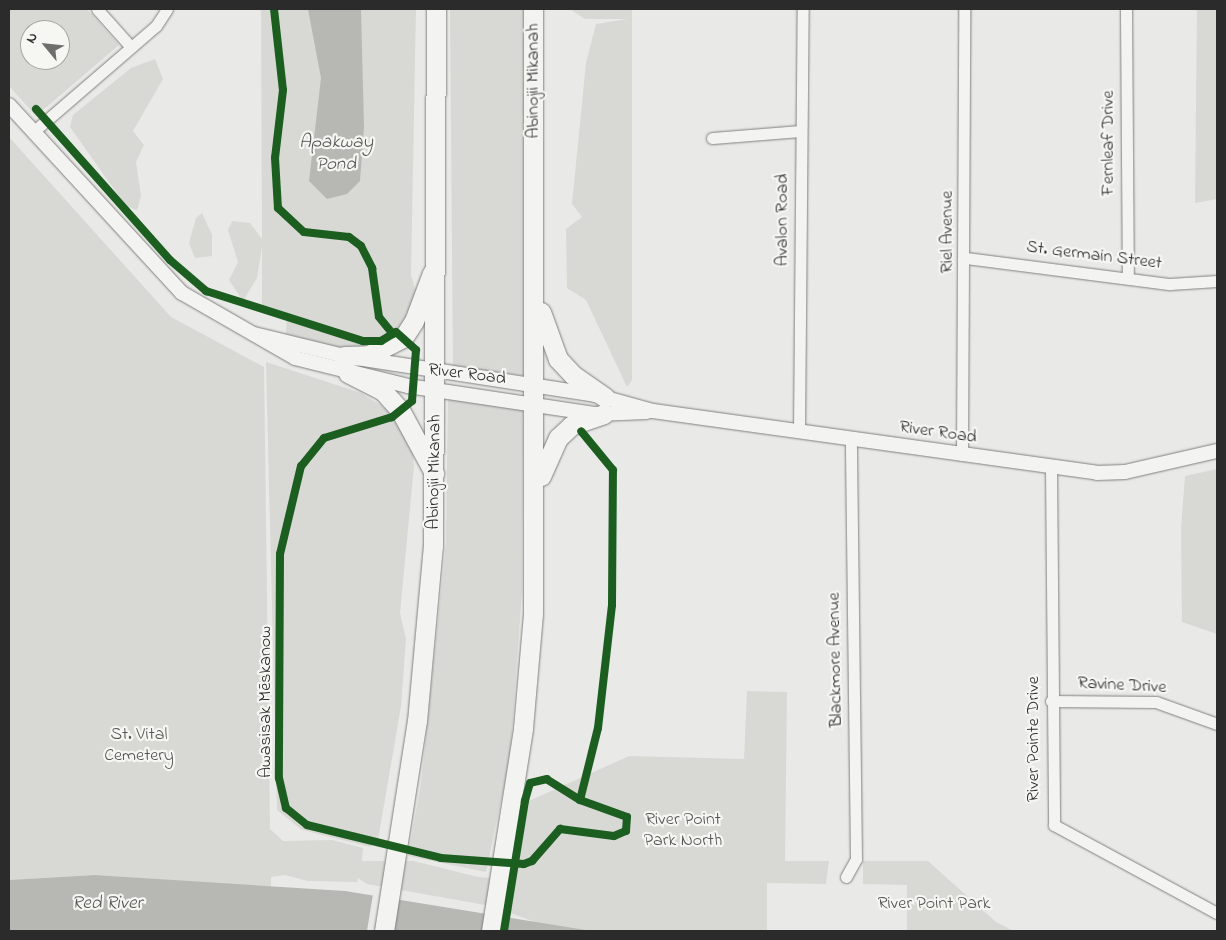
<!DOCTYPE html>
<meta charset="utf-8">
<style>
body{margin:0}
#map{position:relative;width:1226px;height:940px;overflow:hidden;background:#e9e9e7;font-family:"Indie Flower",sans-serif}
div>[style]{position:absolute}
.green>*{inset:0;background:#d8d8d5}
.water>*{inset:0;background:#b7b7b4}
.pier>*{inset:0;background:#e9e9e7}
.roads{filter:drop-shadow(0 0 1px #808080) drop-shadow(0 0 1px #808080)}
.minor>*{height:11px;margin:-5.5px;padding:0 5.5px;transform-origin:5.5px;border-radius:5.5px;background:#f3f3f1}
.tertiary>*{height:14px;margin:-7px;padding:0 7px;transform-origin:7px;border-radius:7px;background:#f3f3f1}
.primary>*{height:19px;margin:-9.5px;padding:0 9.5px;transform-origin:9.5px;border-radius:9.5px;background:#f3f3f1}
.cycleway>*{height:8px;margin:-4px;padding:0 4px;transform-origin:4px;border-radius:4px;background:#1b5e20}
span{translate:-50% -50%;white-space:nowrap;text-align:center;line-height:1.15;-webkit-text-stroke:4.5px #f6f6f2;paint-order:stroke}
.street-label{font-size:18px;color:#2b2b2b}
.park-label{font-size:18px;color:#535352}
.water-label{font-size:19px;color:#545453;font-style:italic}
.frame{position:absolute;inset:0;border:10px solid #2b2b2b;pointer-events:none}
.north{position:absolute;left:20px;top:20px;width:50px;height:50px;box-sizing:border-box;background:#f6f6f2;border:1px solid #a5a5a2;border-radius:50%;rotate:298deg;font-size:14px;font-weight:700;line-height:20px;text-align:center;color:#2b2b2b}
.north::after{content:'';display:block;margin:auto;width:18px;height:22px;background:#6e6e6d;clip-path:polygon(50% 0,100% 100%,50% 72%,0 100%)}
</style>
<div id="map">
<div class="green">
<div style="clip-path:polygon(evenodd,9px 9px,87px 9px,119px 45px,36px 116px,9px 86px,9px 9px,30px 30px,60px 30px,60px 60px,30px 60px,30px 30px)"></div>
<div style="clip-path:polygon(261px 9px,416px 9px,411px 275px,416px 292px,402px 331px,371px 349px,332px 348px,286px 334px,287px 314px,262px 306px,262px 247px,257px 278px,243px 301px,229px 280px,238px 262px,228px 230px,232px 221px,250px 223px,262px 239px)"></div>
<div style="clip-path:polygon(450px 9px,527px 9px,527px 376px,453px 368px)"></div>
<div style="clip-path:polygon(570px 9px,632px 9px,632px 380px,627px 387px,586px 300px,567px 288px,566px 229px,582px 217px,572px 204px,586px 63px,596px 24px,627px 19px,585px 19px)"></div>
<div style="clip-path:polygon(1197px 9px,1217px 9px,1217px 199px,1195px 203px)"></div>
<div style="clip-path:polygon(155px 59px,163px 79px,133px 131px,144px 145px,136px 162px,141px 196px,137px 210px,126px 206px,70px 127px,73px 115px,131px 68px)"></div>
<div style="clip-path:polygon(9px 137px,171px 317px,264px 367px,270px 829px,283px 841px,332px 840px,363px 848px,362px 861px,414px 861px,478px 877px,516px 880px,529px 801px,629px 756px,744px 759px,747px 691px,787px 692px,785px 861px,829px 861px,826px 884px,767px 883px,767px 931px,592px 931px,538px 923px,491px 906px,367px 884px,358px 878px,357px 882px,308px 881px,285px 875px,271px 877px,271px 887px,95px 875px,9px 880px)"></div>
<div style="clip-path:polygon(202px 213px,212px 235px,212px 256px,195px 258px,189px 243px,196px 218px)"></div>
<div style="clip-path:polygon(266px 362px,361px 393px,393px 413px,412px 442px,414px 466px,400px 613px,406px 639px,401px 706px,378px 840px,370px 847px,302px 830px,277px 810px)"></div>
<div style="clip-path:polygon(448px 399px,523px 410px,522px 592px,510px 759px,486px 872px,408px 856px,421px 783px,446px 543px)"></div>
<div style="clip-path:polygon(1217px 469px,1217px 634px,1182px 622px,1181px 529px,1185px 476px)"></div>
<div style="clip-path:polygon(863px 861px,928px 861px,996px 922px,1014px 931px,907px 931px,907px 885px,863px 884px)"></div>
</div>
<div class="water">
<div style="clip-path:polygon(308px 9px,361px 9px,364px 127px,360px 181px,347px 194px,327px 199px,309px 181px,321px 78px)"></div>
<div style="clip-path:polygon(95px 875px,345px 891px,592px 931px,9px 931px,9px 880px)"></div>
</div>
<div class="pier">
<div style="clip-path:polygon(373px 894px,398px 898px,392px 931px,367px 931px)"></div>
</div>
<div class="roads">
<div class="minor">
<div style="left:97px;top:9px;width:51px;rotate:48.2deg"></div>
<div style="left:1126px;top:9px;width:268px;rotate:89.6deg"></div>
<div style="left:33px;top:132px;width:162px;rotate:-40.8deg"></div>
<div style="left:156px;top:26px;width:20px;rotate:-57deg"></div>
<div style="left:712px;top:138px;width:89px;rotate:-4.5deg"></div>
<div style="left:966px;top:258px;width:206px;rotate:7.3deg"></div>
<div style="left:1170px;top:284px;width:47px;rotate:-3.7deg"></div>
<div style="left:799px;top:432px;width:423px;rotate:-89.5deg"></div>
<div style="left:962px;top:455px;width:446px;rotate:-89.7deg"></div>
<div style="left:1051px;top:467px;width:358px;rotate:89.5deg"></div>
<div style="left:1054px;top:825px;width:185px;rotate:28.4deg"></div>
<div style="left:1051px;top:701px;width:105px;rotate:0.5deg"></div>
<div style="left:1156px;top:702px;width:65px;rotate:19.8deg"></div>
<div style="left:846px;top:877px;width:21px;rotate:-61deg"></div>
<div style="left:856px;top:859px;width:420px;rotate:-90.7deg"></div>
</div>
<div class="tertiary">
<div style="left:9px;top:105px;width:255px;rotate:47.4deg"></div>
<div style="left:182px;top:293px;width:130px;rotate:29.9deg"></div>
<div style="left:295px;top:358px;width:116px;rotate:13.9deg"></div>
<div style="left:408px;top:386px;width:190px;rotate:8.5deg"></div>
<div style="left:596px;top:414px;width:51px;rotate:-2.2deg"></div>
<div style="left:254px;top:334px;width:93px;rotate:13.7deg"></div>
<div style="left:344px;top:356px;width:254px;rotate:8.8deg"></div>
<div style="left:595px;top:395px;width:60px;rotate:15.4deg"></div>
<div style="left:653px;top:411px;width:448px;rotate:7.9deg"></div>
<div style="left:1097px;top:473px;width:28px;rotate:-2deg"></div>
<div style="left:1125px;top:472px;width:94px;rotate:-12.9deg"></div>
</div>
<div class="primary">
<div style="left:541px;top:312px;width:50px;rotate:70.1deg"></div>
<div style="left:558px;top:359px;width:22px;rotate:47deg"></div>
<div style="left:573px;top:375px;width:39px;rotate:35deg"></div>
<div style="left:344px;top:356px;width:25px;rotate:-2deg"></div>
<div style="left:369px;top:355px;width:38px;rotate:-27deg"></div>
<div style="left:403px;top:338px;width:20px;rotate:-57deg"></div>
<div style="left:414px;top:321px;width:51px;rotate:-69.4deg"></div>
<div style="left:348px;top:373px;width:38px;rotate:27deg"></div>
<div style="left:382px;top:390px;width:27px;rotate:48deg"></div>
<div style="left:400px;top:410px;width:72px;rotate:61.6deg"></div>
<div style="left:541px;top:476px;width:42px;rotate:-65.9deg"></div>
<div style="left:558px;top:438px;width:19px;rotate:-43deg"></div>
<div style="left:572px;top:425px;width:34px;rotate:-19deg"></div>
<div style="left:384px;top:931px;width:213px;rotate:-81.1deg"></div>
<div style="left:417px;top:721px;width:176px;rotate:-84.8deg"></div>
<div style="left:433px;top:546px;width:537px;rotate:-89.68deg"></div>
<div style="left:491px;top:931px;width:206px;rotate:-81deg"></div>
<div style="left:523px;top:728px;width:114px;rotate:-85deg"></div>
<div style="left:533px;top:614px;width:605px;rotate:-90deg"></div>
</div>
</div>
<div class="cycleway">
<div style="left:274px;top:9px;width:81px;rotate:83.7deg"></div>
<div style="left:283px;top:90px;width:68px;rotate:96.7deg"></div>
<div style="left:275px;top:158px;width:50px;rotate:86.6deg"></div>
<div style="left:278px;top:208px;width:35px;rotate:43deg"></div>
<div style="left:304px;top:232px;width:45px;rotate:6.3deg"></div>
<div style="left:349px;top:237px;width:15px;rotate:37deg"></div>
<div style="left:361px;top:246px;width:25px;rotate:63deg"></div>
<div style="left:372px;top:268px;width:49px;rotate:81.9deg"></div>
<div style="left:379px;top:317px;width:22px;rotate:51deg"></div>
<div style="left:36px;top:109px;width:202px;rotate:48.4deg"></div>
<div style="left:170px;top:260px;width:48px;rotate:40.7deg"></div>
<div style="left:206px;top:291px;width:165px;rotate:17.7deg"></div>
<div style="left:363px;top:341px;width:18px"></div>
<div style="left:381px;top:341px;width:17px;rotate:-31deg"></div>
<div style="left:396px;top:332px;width:27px;rotate:42deg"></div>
<div style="left:416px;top:350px;width:51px;rotate:94.5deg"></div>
<div style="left:412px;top:401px;width:26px;rotate:141deg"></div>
<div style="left:392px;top:417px;width:71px;rotate:162.8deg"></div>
<div style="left:324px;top:438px;width:36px;rotate:129deg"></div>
<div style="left:301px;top:466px;width:90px;rotate:103.4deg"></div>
<div style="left:280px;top:554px;width:224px;rotate:90.3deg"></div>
<div style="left:279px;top:778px;width:31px;rotate:77deg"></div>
<div style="left:286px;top:808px;width:27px;rotate:39deg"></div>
<div style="left:307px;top:825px;width:138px;rotate:13.8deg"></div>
<div style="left:441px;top:858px;width:83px;rotate:4.1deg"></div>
<div style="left:524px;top:864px;width:9px;rotate:-21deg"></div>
<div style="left:532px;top:861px;width:43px;rotate:-48.8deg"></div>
<div style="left:560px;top:829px;width:54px;rotate:7.4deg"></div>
<div style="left:614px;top:836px;width:13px;rotate:-23deg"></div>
<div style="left:626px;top:831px;width:14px;rotate:-86deg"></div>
<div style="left:627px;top:817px;width:50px;rotate:-160.1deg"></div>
<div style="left:580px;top:800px;width:39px;rotate:-148deg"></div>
<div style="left:547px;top:779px;width:17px;rotate:167deg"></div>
<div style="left:530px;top:783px;width:19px;rotate:106deg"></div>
<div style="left:525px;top:801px;width:132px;rotate:99.2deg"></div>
<div style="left:580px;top:800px;width:74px;rotate:-76deg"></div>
<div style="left:598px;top:728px;width:124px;rotate:-83.5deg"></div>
<div style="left:612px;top:605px;width:135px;rotate:-89.6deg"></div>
<div style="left:613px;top:470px;width:50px;rotate:-129.4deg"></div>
</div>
<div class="street-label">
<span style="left:534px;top:81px;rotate:-90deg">Abinojii Mikanah</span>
<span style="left:1109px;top:143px;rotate:-90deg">Fernleaf Drive</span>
<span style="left:783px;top:220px;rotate:-90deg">Avalon Road</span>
<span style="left:948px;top:232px;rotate:-90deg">Riel Avenue</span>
<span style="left:1094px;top:256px;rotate:7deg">St. Germain Street</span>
<span style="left:467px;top:375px;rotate:7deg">River Road</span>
<span style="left:938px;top:433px;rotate:8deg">River Road</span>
<span style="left:435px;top:472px;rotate:-89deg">Abinojii Mikanah</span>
<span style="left:836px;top:660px;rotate:-91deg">Blackmore Avenue</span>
<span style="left:1122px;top:686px;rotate:3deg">Ravine Drive</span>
<span style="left:266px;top:702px;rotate:-90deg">Awasisak Mēskanow</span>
<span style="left:1034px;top:739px;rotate:-90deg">River Pointe Drive</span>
</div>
<div class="park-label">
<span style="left:139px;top:746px">St. Vital<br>Cemetery</span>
<span style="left:683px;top:831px">River Point<br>Park North</span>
<span style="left:934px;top:904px">River Point Park</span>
</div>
<div class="water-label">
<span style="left:336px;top:154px">Apakway<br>Pond</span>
<span style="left:107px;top:904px">Red River</span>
</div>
<div class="frame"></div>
<div class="north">N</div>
</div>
